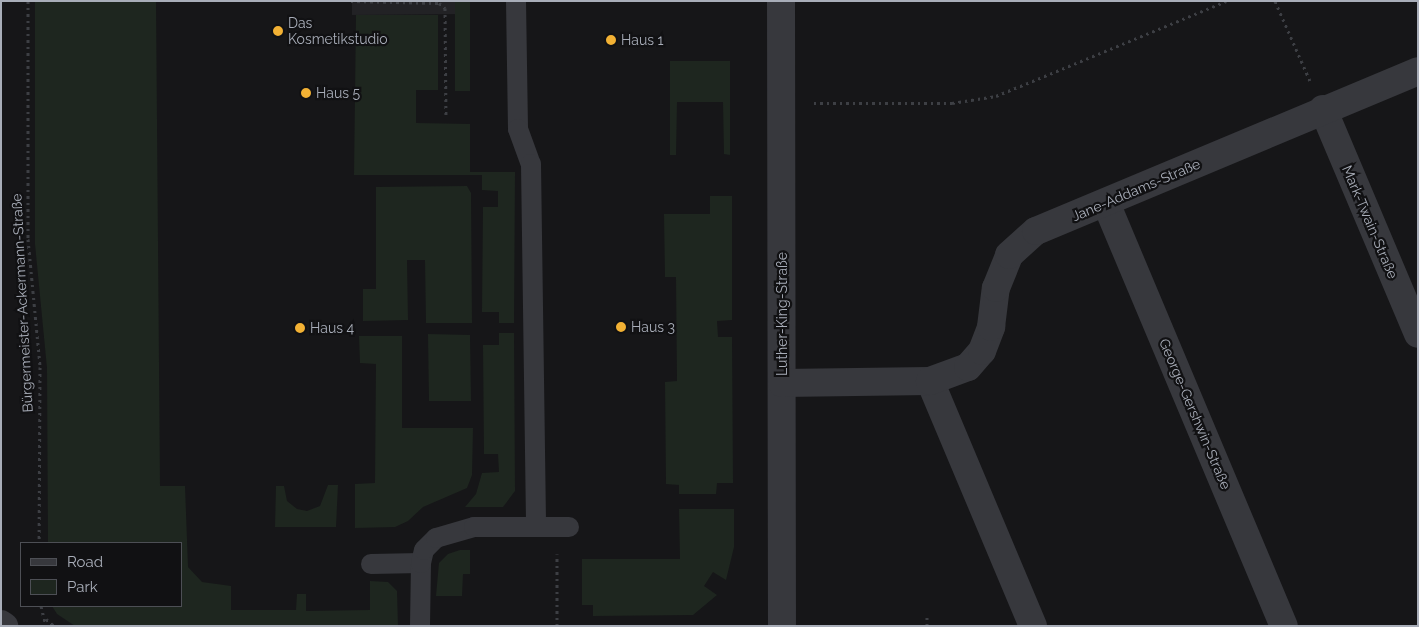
<!DOCTYPE html>
<meta charset="utf-8">
<style>
body{margin:0}
#map{position:relative;width:1419px;height:627px;overflow:hidden;background:#161618;font-family:Raleway,sans-serif}
div>[style]{position:absolute}
.built>*{inset:0;background:#222225}
.green>*{inset:0;background:#1e261f}
.path>*{height:3px;margin-top:-1.5px;transform-origin:0;background:repeating-linear-gradient(90deg,#3d3f44 0 2.5px,transparent 0 6.5px)}
.lane>*{height:20px;margin:-10px;padding:0 10px;transform-origin:10px;border-radius:10px;background:#37383d}
.street>*{height:28px;margin:-14px;padding:0 14px;transform-origin:14px;border-radius:14px;background:#37383d}
.dots>*{width:14px;height:14px;translate:-50% -50%;box-sizing:border-box;border:2px solid #111113;border-radius:50%}
span{translate:-50% -50%;white-space:nowrap;text-align:center;line-height:1.15;-webkit-text-stroke:4.5px #111113;paint-order:stroke}
.poi-label{font-size:14px;color:#a8adb8}
.left{translate:0 -50%;text-align:left}
.street-label{font-size:14px;color:#a8adb8}
.frame{position:absolute;inset:0;border:2px solid #a8adb8;pointer-events:none}
.legend{position:absolute;left:20px;top:542px;width:162px;height:65px;box-sizing:border-box;background:#111113;border:1px solid #4d4f55;margin:0;padding:6px 9px;list-style:none;font-size:15px;color:#a8adb8}
.legend li{display:flex;align-items:center;gap:10px;height:25px}
.legend b{width:25px;border:1px solid #4d4f55}
</style>
<div id="map">
<div class="built">
<div style="clip-path:polygon(352px 1px,470px 1px,470px 14px,352px 15px)"></div>
</div>
<div class="green">
<div style="clip-path:polygon(35px 1px,156px 1px,160px 486px,185px 486px,188px 567px,202px 582px,231px 586px,231px 610px,296px 610px,297px 594px,306px 594px,306px 611px,370px 610px,370px 581px,388px 582px,397px 591px,398px 626px,75px 626px,57px 614px,52px 606px,181px 606px,181px 543px,48px 543px,47px 368px,35px 244px)"></div>
<div style="clip-path:polygon(455px 1px,470px 1px,470px 91px,455px 91px)"></div>
<div style="clip-path:polygon(356px 15px,438px 15px,438px 90px,416px 90px,416px 123px,470px 124px,470px 172px,515px 172px,514px 323px,499px 323px,499px 312px,482px 312px,483px 207px,498px 207px,498px 191px,482px 190px,482px 175px,354px 175px)"></div>
<div style="clip-path:polygon(670px 61px,730px 61px,730px 155px,724px 154px,723px 102px,677px 102px,676px 155px,670px 155px)"></div>
<div style="clip-path:polygon(467px 186px,471px 193px,472px 323px,426px 323px,425px 260px,407px 260px,408px 320px,363px 321px,363px 289px,376px 289px,376px 187px)"></div>
<div style="clip-path:polygon(710px 196px,732px 196px,732px 320px,717px 321px,718px 337px,732px 337px,733px 483px,717px 483px,716px 494px,679px 494px,679px 485px,666px 484px,665px 382px,677px 381px,676px 277px,665px 277px,664px 214px,710px 214px)"></div>
<div style="clip-path:polygon(499px 333px,514px 333px,515px 491px,503px 507px,465px 507px,476px 494px,482px 473px,499px 472px,498px 454px,484px 454px,483px 345px,499px 345px)"></div>
<div style="clip-path:polygon(428px 334px,470px 335px,471px 401px,429px 401px)"></div>
<div style="clip-path:polygon(359px 336px,402px 336px,402px 428px,473px 428px,472px 475px,467px 488px,423px 507px,408px 521px,395px 527px,355px 528px,355px 484px,375px 483px,376px 364px,360px 363px)"></div>
<div style="clip-path:polygon(328px 485px,338px 485px,336px 527px,275px 527px,276px 486px,284px 486px,287px 501px,297px 509px,307px 511px,320px 506px)"></div>
<div style="clip-path:polygon(679px 509px,734px 509px,734px 547px,726px 580px,713px 572px,704px 586px,717px 595px,693px 615px,593px 616px,593px 605px,582px 605px,582px 559px,680px 559px)"></div>
<div style="clip-path:polygon(460px 550px,470px 550px,470px 574px,463px 574px,462px 596px,436px 596px,439px 563px,448px 554px)"></div>
</div>
<div class="path">
<div style="left:28px;top:1px;width:238px;rotate:90deg"></div>
<div style="left:28px;top:239px;width:129px;rotate:84.6deg"></div>
<div style="left:40px;top:367px;width:176px;rotate:90.3deg"></div>
<div style="left:351px;top:1px;width:88px;rotate:1.3deg"></div>
<div style="left:439px;top:3px;width:8px;rotate:40deg"></div>
<div style="left:445px;top:8px;width:110px;rotate:89.5deg"></div>
<div style="left:1275px;top:1px;width:87px;rotate:66.4deg"></div>
<div style="left:814px;top:103px;width:138px"></div>
<div style="left:952px;top:103px;width:45px;rotate:-9deg"></div>
<div style="left:996px;top:96px;width:249px;rotate:-22.4deg"></div>
<div style="left:41px;top:606px;width:21px;rotate:76deg"></div>
<div style="left:46px;top:619px;width:11px;rotate:41deg"></div>
<div style="left:557px;top:626px;width:72px;rotate:-90deg"></div>
<div style="left:927px;top:626px;width:12px;rotate:-90deg"></div>
</div>
<div class="lane">
<div style="left:516px;top:1px;width:128px;rotate:89.1deg"></div>
<div style="left:518px;top:129px;width:37px;rotate:70deg"></div>
<div style="left:531px;top:164px;width:363px;rotate:89.2deg"></div>
<div style="left:371px;top:564px;width:50px;rotate:-1.1deg"></div>
<div style="left:420px;top:626px;width:63px;rotate:-89.1deg"></div>
<div style="left:421px;top:563px;width:13px;rotate:-77deg"></div>
<div style="left:424px;top:550px;width:17px;rotate:-45deg"></div>
<div style="left:436px;top:538px;width:40px;rotate:-16deg"></div>
<div style="left:474px;top:527px;width:95px"></div>
</div>
<div class="street">
<div style="left:781px;top:1px;width:625px;rotate:89.91deg"></div>
<div style="left:1323px;top:109px;width:244px;rotate:67.1deg"></div>
<div style="left:1106px;top:203px;width:459px;rotate:67.2deg"></div>
<div style="left:930px;top:381px;width:266px;rotate:67.2deg"></div>
<div style="left:782px;top:383px;width:148px;rotate:-0.8deg"></div>
<div style="left:930px;top:381px;width:40px;rotate:-20.2deg"></div>
<div style="left:968px;top:367px;width:21px;rotate:-49deg"></div>
<div style="left:982px;top:351px;width:26px;rotate:-69deg"></div>
<div style="left:991px;top:327px;width:39px;rotate:-83deg"></div>
<div style="left:996px;top:288px;width:35px;rotate:-68deg"></div>
<div style="left:1009px;top:255px;width:36px;rotate:-42deg"></div>
<div style="left:1036px;top:231px;width:414px;rotate:-22.7deg"></div>
<div style="left:1px;top:624px;width:4px;rotate:34deg"></div>
</div>
<div class="dots">
<div style="left:278px;top:31px;background:#f2b134"></div>
<div style="left:611px;top:40px;background:#f2b134"></div>
<div style="left:306px;top:93px;background:#f2b134"></div>
<div style="left:621px;top:327px;background:#f2b134"></div>
<div style="left:300px;top:328px;background:#f2b134"></div>
</div>
<div class="poi-label">
<span class="left" style="left:288px;top:31px">Das<br>Kosmetikstudio</span>
<span class="left" style="left:621px;top:40px">Haus 1</span>
<span class="left" style="left:316px;top:93px">Haus 5</span>
<span class="left" style="left:631px;top:327px">Haus 3</span>
<span class="left" style="left:310px;top:328px">Haus 4</span>
</div>
<div class="street-label">
<span style="left:1136px;top:190px;rotate:-23deg">Jane-Addams-Straße</span>
<span style="left:1370px;top:222px;rotate:67deg">Mark-Twain-Straße</span>
<span style="left:22px;top:303px;rotate:-93deg">Bürgermeister-Ackermann-Straße</span>
<span style="left:782px;top:314px;rotate:-90deg">Luther-King-Straße</span>
<span style="left:1195px;top:414px;rotate:67deg">George-Gershwin-Straße</span>
</div>
<div class="frame"></div>
<ul class="legend">
<li><b style="height:6px;background:#37383d"></b>Road</li>
<li><b style="height:14px;background:#1e261f"></b>Park</li>
</ul>
</div>
